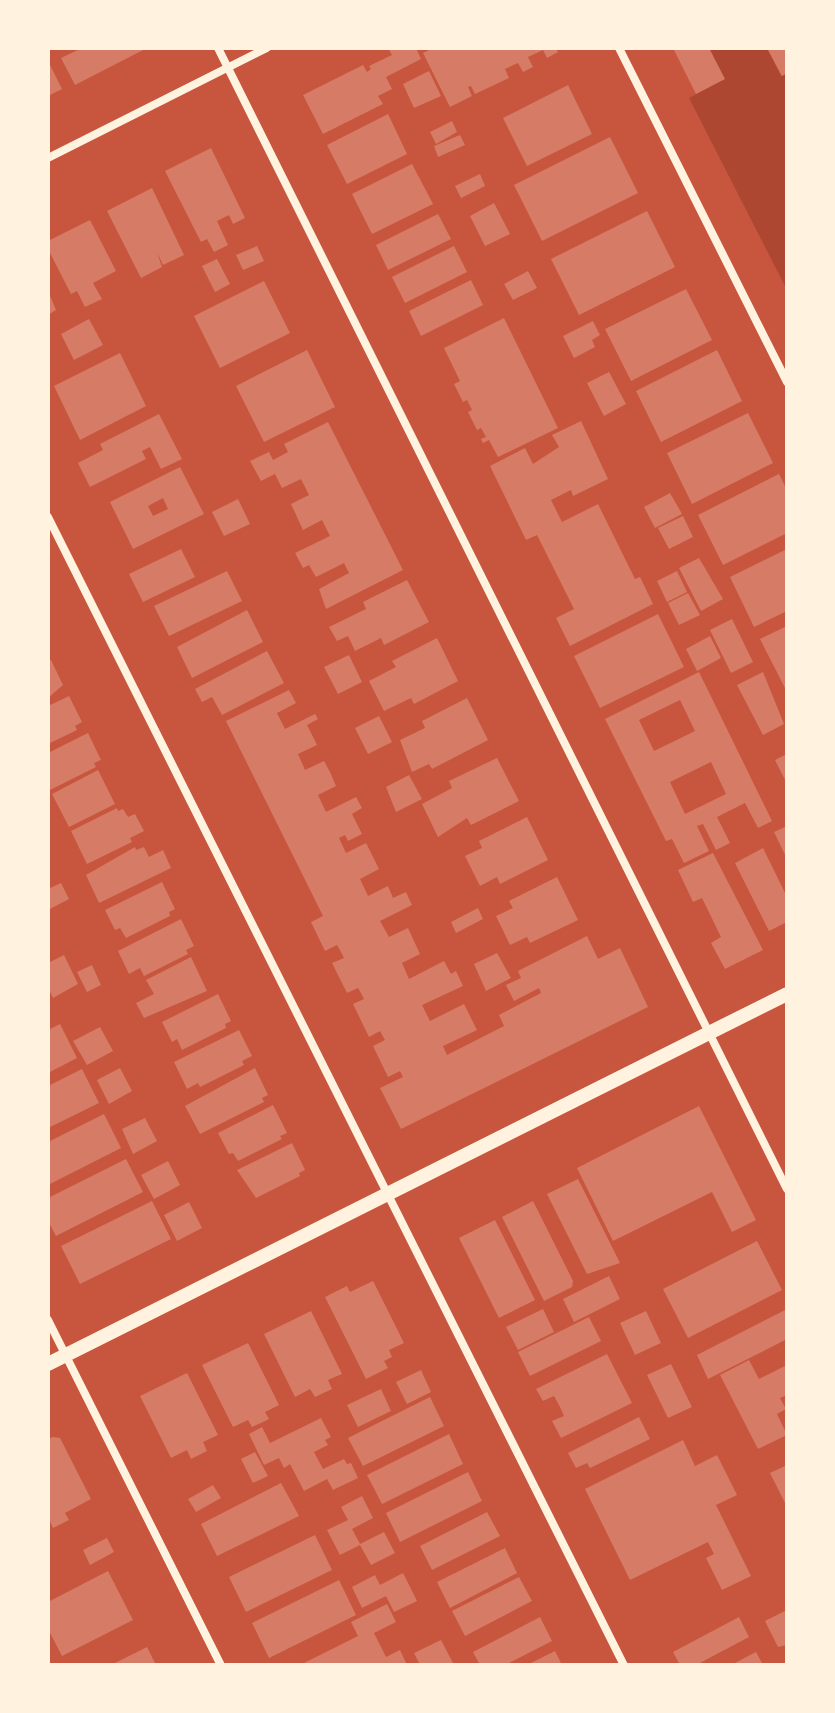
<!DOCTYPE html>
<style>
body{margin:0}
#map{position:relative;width:835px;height:1713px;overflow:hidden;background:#c8553d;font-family:"DM Sans",sans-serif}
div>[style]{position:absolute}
.green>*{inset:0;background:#ae4732}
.building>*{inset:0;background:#d67c66}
.minor>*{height:8px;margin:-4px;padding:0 4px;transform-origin:4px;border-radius:4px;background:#fff3e0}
.tertiary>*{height:14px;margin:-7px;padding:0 7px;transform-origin:7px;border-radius:7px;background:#fff3e0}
span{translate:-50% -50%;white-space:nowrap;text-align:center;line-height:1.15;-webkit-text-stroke:7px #fff3e0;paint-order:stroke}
.frame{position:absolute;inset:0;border:50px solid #fff3e0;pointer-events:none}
</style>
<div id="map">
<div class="green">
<div style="clip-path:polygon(709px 48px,767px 48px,781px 76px,787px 73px,787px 290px,689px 98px,724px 79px)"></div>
</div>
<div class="building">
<div style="clip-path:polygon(82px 48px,147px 48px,75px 85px,61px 58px)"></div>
<div style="clip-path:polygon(388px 48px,416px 48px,421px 59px,386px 77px,392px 89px,378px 96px,383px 104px,323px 134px,303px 95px,363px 65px,367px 72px,371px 69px,369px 66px,392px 55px)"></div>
<div style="clip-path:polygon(433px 48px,555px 48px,558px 52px,547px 58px,543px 50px,528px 57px,533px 67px,523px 72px,518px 63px,505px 69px,509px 78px,475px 94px,471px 86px,468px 87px,472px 96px,450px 107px,423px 53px)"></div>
<div style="clip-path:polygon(673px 48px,709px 48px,725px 79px,696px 94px)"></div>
<div style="clip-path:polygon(767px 48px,787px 48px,787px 73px,782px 76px)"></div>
<div style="clip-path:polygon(48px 61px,62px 89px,48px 96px)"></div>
<div style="clip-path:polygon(429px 71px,441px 96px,414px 108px,403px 84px)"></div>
<div style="clip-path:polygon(568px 85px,592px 134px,527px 166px,503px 118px)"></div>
<div style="clip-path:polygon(388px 114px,407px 154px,347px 184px,327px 145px)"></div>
<div style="clip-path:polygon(452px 121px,457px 132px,436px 144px,430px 132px)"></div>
<div style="clip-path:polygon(460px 135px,465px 145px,438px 157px,434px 146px)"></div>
<div style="clip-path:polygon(610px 137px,638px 193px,542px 241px,514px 185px)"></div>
<div style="clip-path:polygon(211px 148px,245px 218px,233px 224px,229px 215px,217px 221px,228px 245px,214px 252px,207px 239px,201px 242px,165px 171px)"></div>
<div style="clip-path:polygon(412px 164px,433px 204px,372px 234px,352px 194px)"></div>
<div style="clip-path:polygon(480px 174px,485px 186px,461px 198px,455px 186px)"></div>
<div style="clip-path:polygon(152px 188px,184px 255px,163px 265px,157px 252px,162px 267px,141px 278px,107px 211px)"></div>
<div style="clip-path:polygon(494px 203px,510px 234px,485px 246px,470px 216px)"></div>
<div style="clip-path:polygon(647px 211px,675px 267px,579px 315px,551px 259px)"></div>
<div style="clip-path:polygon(438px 214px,451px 239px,388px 270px,376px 245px)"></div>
<div style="clip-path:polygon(90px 220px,116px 271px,93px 283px,102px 299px,85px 307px,77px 291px,71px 294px,48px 249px,48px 241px)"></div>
<div style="clip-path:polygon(257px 246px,264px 261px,243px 270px,236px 255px)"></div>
<div style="clip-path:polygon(454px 246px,467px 272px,405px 303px,392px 277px)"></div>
<div style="clip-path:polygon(217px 259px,230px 284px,215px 292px,202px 266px)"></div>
<div style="clip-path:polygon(528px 271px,537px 288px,513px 300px,504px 284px)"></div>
<div style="clip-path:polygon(471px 280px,483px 305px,421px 336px,409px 311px)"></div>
<div style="clip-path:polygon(264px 281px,290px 333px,220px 368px,194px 316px)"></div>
<div style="clip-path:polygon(686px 289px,712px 340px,631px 381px,605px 329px)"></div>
<div style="clip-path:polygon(48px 291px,56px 310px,48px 315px)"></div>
<div style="clip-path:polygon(504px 318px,558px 428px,498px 457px,489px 440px,483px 443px,481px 439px,486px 437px,481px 428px,477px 430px,468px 412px,472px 410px,467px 400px,463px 402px,454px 384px,460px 381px,444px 348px)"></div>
<div style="clip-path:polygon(89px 319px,103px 345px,74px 360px,61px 334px)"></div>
<div style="clip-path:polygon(593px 321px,600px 335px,592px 340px,595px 347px,574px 358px,563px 336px)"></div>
<div style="clip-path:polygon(307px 350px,335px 407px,264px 442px,236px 386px)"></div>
<div style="clip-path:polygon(717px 350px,742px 401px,661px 442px,636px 391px)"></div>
<div style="clip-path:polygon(120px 353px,146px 406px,80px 440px,54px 386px)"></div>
<div style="clip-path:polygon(609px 372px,626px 404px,604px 416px,587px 383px)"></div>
<div style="clip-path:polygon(748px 413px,773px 463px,692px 504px,667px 453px)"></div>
<div style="clip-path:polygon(159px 414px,182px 459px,161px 469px,150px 447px,142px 451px,146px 459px,90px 487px,78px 463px,103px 450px,100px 444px)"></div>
<div style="clip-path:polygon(581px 421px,608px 479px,573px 496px,571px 490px,551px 500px,562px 522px,598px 504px,635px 579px,640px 577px,653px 604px,570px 646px,556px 618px,574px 609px,537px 535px,526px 540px,490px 466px,525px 448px,533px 464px,559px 447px,552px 435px)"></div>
<div style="clip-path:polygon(328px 422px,403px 570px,326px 609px,319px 589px,349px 573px,344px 563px,316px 577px,309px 565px,303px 568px,295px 553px,330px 536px,322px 520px,303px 530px,291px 504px,309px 495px,301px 479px,282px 488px,275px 474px,261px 481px,250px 461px,269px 452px,273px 460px,288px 452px,284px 444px)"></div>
<div style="clip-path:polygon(evenodd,180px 467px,204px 514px,133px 549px,110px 502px,180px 467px,163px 498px,168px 509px,153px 516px,148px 506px,163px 498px)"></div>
<div style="clip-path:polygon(779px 474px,787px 490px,787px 533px,723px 565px,698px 515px)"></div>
<div style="clip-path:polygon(670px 493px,682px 514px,655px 528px,644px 507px)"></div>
<div style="clip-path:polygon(238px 499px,250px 524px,224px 536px,212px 512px)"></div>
<div style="clip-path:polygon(683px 516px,693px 537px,669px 549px,658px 528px)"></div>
<div style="clip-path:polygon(181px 549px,195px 577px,143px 602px,129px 574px)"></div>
<div style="clip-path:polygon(787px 549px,787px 611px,754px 627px,730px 577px)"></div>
<div style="clip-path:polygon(699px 558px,723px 599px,701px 611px,679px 568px)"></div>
<div style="clip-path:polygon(227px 571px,242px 601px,169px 636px,154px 606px)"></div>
<div style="clip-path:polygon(677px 571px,687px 592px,667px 602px,657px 581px)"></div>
<div style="clip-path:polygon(407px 580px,429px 622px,384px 645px,381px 638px,355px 651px,348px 636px,337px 641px,329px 627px,366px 609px,363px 602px)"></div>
<div style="clip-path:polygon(688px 593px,700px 615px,679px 625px,668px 603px)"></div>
<div style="clip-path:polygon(247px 610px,263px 642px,192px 678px,177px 647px)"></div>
<div style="clip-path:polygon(658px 614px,684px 667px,600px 708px,574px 656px)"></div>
<div style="clip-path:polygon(732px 619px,753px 662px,731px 673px,710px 630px)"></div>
<div style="clip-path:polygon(787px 626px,787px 692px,760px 639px)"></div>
<div style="clip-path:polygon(710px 636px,721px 658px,697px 671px,686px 649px)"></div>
<div style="clip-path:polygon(437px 638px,458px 681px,414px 704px,411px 698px,384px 711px,369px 681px,396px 667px,392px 661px)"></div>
<div style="clip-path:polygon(267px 651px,284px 683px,222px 715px,212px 697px,202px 702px,195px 689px)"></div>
<div style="clip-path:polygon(349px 655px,362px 682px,338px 694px,324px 667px)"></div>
<div style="clip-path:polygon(51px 660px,63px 685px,48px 698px,48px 661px)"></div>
<div style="clip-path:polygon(evenodd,699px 672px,772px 821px,758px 828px,745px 803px,717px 817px,730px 843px,716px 850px,703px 824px,697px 826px,709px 851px,684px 863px,672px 839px,666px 841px,605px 719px,699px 672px,680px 700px,695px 731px,654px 751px,639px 720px,680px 700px,699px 672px,711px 762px,726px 794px,685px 814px,670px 782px,711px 762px)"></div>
<div style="clip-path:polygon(763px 672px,784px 724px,763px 735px,737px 685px)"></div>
<div style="clip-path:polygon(289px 690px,296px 703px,277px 713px,285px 729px,315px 714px,318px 719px,307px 725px,317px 745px,298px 754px,305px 770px,324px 761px,330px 772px,336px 786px,318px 795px,326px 812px,356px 797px,362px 808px,352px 814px,362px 834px,348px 841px,345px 835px,339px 838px,346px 853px,366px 843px,379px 869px,360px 879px,368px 896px,388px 886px,393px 898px,406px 892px,412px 905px,380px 921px,389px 937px,408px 928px,420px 954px,402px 963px,409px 979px,444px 961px,451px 974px,456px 971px,463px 986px,422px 1005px,430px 1021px,464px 1004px,477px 1030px,443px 1046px,447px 1055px,504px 1026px,499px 1015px,541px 993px,539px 988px,514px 1001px,506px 985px,521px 978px,518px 971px,587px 936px,598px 959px,620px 948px,648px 1007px,401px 1129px,380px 1088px,403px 1077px,400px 1071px,388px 1077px,373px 1046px,385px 1040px,380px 1031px,369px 1037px,353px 1004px,364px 999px,361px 993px,358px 988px,347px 993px,332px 963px,344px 958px,340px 950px,337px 945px,325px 951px,311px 922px,323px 916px,226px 721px)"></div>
<div style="clip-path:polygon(69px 696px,82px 722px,75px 726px,77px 730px,48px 744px,48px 706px)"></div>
<div style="clip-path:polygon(467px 698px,488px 740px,432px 769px,429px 764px,412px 772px,400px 740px,425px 728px,422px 721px)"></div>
<div style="clip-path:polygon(379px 716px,392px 742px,368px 754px,355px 728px)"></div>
<div style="clip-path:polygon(88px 733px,101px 760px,94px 763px,96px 767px,50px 790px,48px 753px)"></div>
<div style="clip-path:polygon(787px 754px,787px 784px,775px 760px)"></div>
<div style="clip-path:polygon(497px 758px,519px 801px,471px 825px,467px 818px,438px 837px,422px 804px,452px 788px,449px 781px)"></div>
<div style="clip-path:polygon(98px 770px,115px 804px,69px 827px,52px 794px)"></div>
<div style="clip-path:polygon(409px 775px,422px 799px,396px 812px,386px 787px)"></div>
<div style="clip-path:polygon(117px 808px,118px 811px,123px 809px,128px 817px,135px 814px,144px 831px,130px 838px,132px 842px,87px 864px,71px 831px)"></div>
<div style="clip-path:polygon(527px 817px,548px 860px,500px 884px,497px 877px,480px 886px,465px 856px,482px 848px,479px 841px)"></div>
<div style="clip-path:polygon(787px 826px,787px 859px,774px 832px)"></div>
<div style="clip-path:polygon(135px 847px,136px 850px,144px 847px,149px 857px,163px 850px,171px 868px,99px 903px,86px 875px)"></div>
<div style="clip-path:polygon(763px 848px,787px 897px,787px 922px,769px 931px,735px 863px)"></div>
<div style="clip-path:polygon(713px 853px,763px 950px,725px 969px,711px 943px,721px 937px,702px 898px,693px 902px,678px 870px)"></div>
<div style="clip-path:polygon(557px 877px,578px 920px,530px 943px,527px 937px,510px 945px,496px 916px,513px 908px,509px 901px)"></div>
<div style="clip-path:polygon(162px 882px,175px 909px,169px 912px,170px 916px,126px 938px,120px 928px,115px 930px,105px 910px)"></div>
<div style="clip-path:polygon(61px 883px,69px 899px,48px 910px,48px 889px)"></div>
<div style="clip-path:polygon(478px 908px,483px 919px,456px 933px,451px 922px)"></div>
<div style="clip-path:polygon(181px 919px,194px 946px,186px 950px,188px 954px,144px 976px,140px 968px,129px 974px,118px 951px)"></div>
<div style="clip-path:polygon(497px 953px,511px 978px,486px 991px,474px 964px)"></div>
<div style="clip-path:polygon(64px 955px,78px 984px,53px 998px,48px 988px,48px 963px)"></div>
<div style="clip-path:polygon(191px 957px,207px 991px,144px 1018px,136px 1003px,154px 994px,146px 980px)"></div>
<div style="clip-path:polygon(92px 965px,101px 985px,87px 992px,77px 972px)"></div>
<div style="clip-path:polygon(218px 994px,231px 1021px,225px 1024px,226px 1028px,182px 1050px,177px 1039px,172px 1042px,162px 1022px)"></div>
<div style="clip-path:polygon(60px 1024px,77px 1058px,48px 1073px,48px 1030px)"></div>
<div style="clip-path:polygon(100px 1027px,113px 1051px,87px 1065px,73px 1041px)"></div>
<div style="clip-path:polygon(239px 1030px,252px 1056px,242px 1061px,244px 1065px,200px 1087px,198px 1083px,187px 1089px,174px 1062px)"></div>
<div style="clip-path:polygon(120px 1068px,132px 1091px,109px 1104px,97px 1080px)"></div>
<div style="clip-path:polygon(255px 1068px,268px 1095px,262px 1098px,264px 1102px,200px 1134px,185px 1106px)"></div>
<div style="clip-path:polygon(82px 1069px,99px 1103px,48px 1128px,48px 1086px)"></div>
<div style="clip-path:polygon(273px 1105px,287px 1133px,280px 1136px,282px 1139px,238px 1161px,233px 1153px,229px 1154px,218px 1133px)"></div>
<div style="clip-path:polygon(699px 1106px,756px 1220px,732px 1232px,712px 1192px,613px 1241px,577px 1168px)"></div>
<div style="clip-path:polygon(104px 1114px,121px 1148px,48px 1185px,48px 1142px)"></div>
<div style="clip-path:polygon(145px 1118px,157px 1141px,133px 1154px,122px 1129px)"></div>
<div style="clip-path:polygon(292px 1143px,305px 1170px,299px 1173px,300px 1176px,256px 1198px,237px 1170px)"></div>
<div style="clip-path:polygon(126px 1159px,143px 1192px,56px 1236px,48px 1221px,48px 1198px)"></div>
<div style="clip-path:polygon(168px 1161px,180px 1185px,154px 1199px,141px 1175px)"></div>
<div style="clip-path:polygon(578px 1179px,620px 1263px,587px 1274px,547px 1194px)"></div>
<div style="clip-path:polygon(152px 1201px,171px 1239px,80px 1284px,61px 1246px)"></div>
<div style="clip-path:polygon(533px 1201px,573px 1281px,572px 1287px,544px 1301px,502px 1217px)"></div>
<div style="clip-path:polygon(189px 1202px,202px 1228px,177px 1241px,164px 1215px)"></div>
<div style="clip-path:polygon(495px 1220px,535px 1300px,499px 1318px,459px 1238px)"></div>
<div style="clip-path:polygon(757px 1241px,782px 1290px,688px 1338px,663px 1289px)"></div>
<div style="clip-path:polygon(609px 1276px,620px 1299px,574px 1322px,563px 1299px)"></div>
<div style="clip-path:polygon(373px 1281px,404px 1343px,389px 1350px,392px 1357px,384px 1361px,388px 1368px,366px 1379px,325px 1297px,347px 1286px,350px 1292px)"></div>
<div style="clip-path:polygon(543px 1309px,554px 1332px,518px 1350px,506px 1327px)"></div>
<div style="clip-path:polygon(787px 1309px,787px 1339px,708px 1379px,697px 1355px)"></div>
<div style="clip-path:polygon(311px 1311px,342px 1374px,328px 1380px,332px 1389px,315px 1397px,310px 1389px,295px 1397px,264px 1334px)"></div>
<div style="clip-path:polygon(646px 1311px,661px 1343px,635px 1355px,620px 1323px)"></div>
<div style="clip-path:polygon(589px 1317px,601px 1341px,530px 1376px,518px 1352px)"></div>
<div style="clip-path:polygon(248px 1343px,279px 1405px,265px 1412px,269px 1419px,261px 1423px,252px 1427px,248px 1420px,233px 1427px,202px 1365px)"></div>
<div style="clip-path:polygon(607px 1354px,632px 1403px,561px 1438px,552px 1421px,564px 1416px,560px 1407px,554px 1396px,543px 1401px,536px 1389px)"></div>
<div style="clip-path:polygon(749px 1360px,759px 1379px,787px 1365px,787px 1395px,780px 1398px,786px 1409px,777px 1414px,787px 1435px,758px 1449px,720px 1375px)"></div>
<div style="clip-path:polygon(671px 1364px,692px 1407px,668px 1418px,647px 1375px)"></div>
<div style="clip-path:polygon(421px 1370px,431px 1392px,407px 1404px,396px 1382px)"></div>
<div style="clip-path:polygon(187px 1373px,218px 1435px,203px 1442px,207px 1451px,191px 1459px,187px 1450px,171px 1458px,140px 1396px)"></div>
<div style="clip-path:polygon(381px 1389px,391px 1411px,358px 1427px,347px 1405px)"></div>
<div style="clip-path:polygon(430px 1397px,444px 1426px,363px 1466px,348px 1438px)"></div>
<div style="clip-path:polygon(639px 1417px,650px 1439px,590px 1468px,587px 1463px,576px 1468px,568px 1453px)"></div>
<div style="clip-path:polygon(321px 1418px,331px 1437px,325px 1440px,328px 1445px,314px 1452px,323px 1469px,344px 1459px,347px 1464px,351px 1463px,358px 1478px,333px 1490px,327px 1479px,304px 1491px,290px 1464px,284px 1468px,279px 1458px,264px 1465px,249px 1434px,262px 1427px,270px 1443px)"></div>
<div style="clip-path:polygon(449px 1434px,463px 1464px,382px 1504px,367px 1475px)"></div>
<div style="clip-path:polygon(53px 1437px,60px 1438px,91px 1499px,65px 1513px,69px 1520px,53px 1528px,48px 1517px,48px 1439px)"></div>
<div style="clip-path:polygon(683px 1440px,695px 1466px,717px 1455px,737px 1495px,716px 1505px,751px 1576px,722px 1590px,706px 1558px,714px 1554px,708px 1542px,630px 1580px,585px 1489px)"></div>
<div style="clip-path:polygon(255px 1452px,268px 1476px,253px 1483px,241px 1459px)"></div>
<div style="clip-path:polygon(787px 1465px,787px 1507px,770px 1473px)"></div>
<div style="clip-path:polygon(468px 1472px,482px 1501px,400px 1542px,386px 1513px)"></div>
<div style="clip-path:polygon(281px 1483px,299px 1516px,217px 1556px,201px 1524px)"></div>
<div style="clip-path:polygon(213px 1485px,221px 1498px,196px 1512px,188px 1499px)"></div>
<div style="clip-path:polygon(362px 1496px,373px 1518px,352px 1529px,360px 1544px,384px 1532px,395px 1553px,371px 1565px,360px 1545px,340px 1555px,327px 1530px,348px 1520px,341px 1507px)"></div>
<div style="clip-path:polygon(487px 1512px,500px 1536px,432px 1570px,420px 1546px)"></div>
<div style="clip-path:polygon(315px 1535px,332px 1570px,246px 1612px,229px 1577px)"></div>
<div style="clip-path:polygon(107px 1538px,114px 1552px,90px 1565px,83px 1550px)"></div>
<div style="clip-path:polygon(505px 1548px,517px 1573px,450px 1608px,437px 1582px)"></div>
<div style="clip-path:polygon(108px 1571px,133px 1620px,62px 1656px,48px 1629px,48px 1602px)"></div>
<div style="clip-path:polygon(403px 1573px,417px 1601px,394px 1612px,386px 1596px,362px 1608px,352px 1587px,375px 1575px,380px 1585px)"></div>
<div style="clip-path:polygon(519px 1577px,532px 1601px,465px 1636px,452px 1611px)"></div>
<div style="clip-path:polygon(339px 1580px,356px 1615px,269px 1658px,252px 1623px)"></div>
<div style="clip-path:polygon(387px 1604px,396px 1622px,374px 1633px,386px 1657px,400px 1650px,407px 1665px,300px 1665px,358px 1636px,351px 1622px)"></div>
<div style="clip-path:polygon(787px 1610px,787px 1645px,778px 1647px,765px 1621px)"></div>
<div style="clip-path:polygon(540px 1617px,552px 1641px,505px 1665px,480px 1665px,473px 1652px)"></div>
<div style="clip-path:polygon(739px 1617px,749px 1637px,696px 1665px,680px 1665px,673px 1652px)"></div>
<div style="clip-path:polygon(441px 1640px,454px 1665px,420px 1665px,414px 1653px)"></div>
<div style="clip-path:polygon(147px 1647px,156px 1665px,111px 1665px)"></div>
<div style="clip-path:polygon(555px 1651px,562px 1665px,527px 1665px)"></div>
<div style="clip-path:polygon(756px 1652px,763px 1665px,731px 1665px)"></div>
</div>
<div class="minor">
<div style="left:218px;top:48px;width:1275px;rotate:63.5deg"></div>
<div style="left:619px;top:48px;width:374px;rotate:63.3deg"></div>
<div style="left:48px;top:158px;width:245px;rotate:-26.7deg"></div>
<div style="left:48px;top:517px;width:1284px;rotate:63.36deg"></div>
<div style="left:48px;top:1320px;width:386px;rotate:63.4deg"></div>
</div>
<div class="tertiary">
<div style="left:48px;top:1364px;width:826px;rotate:-26.6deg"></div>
</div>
<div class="frame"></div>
</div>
